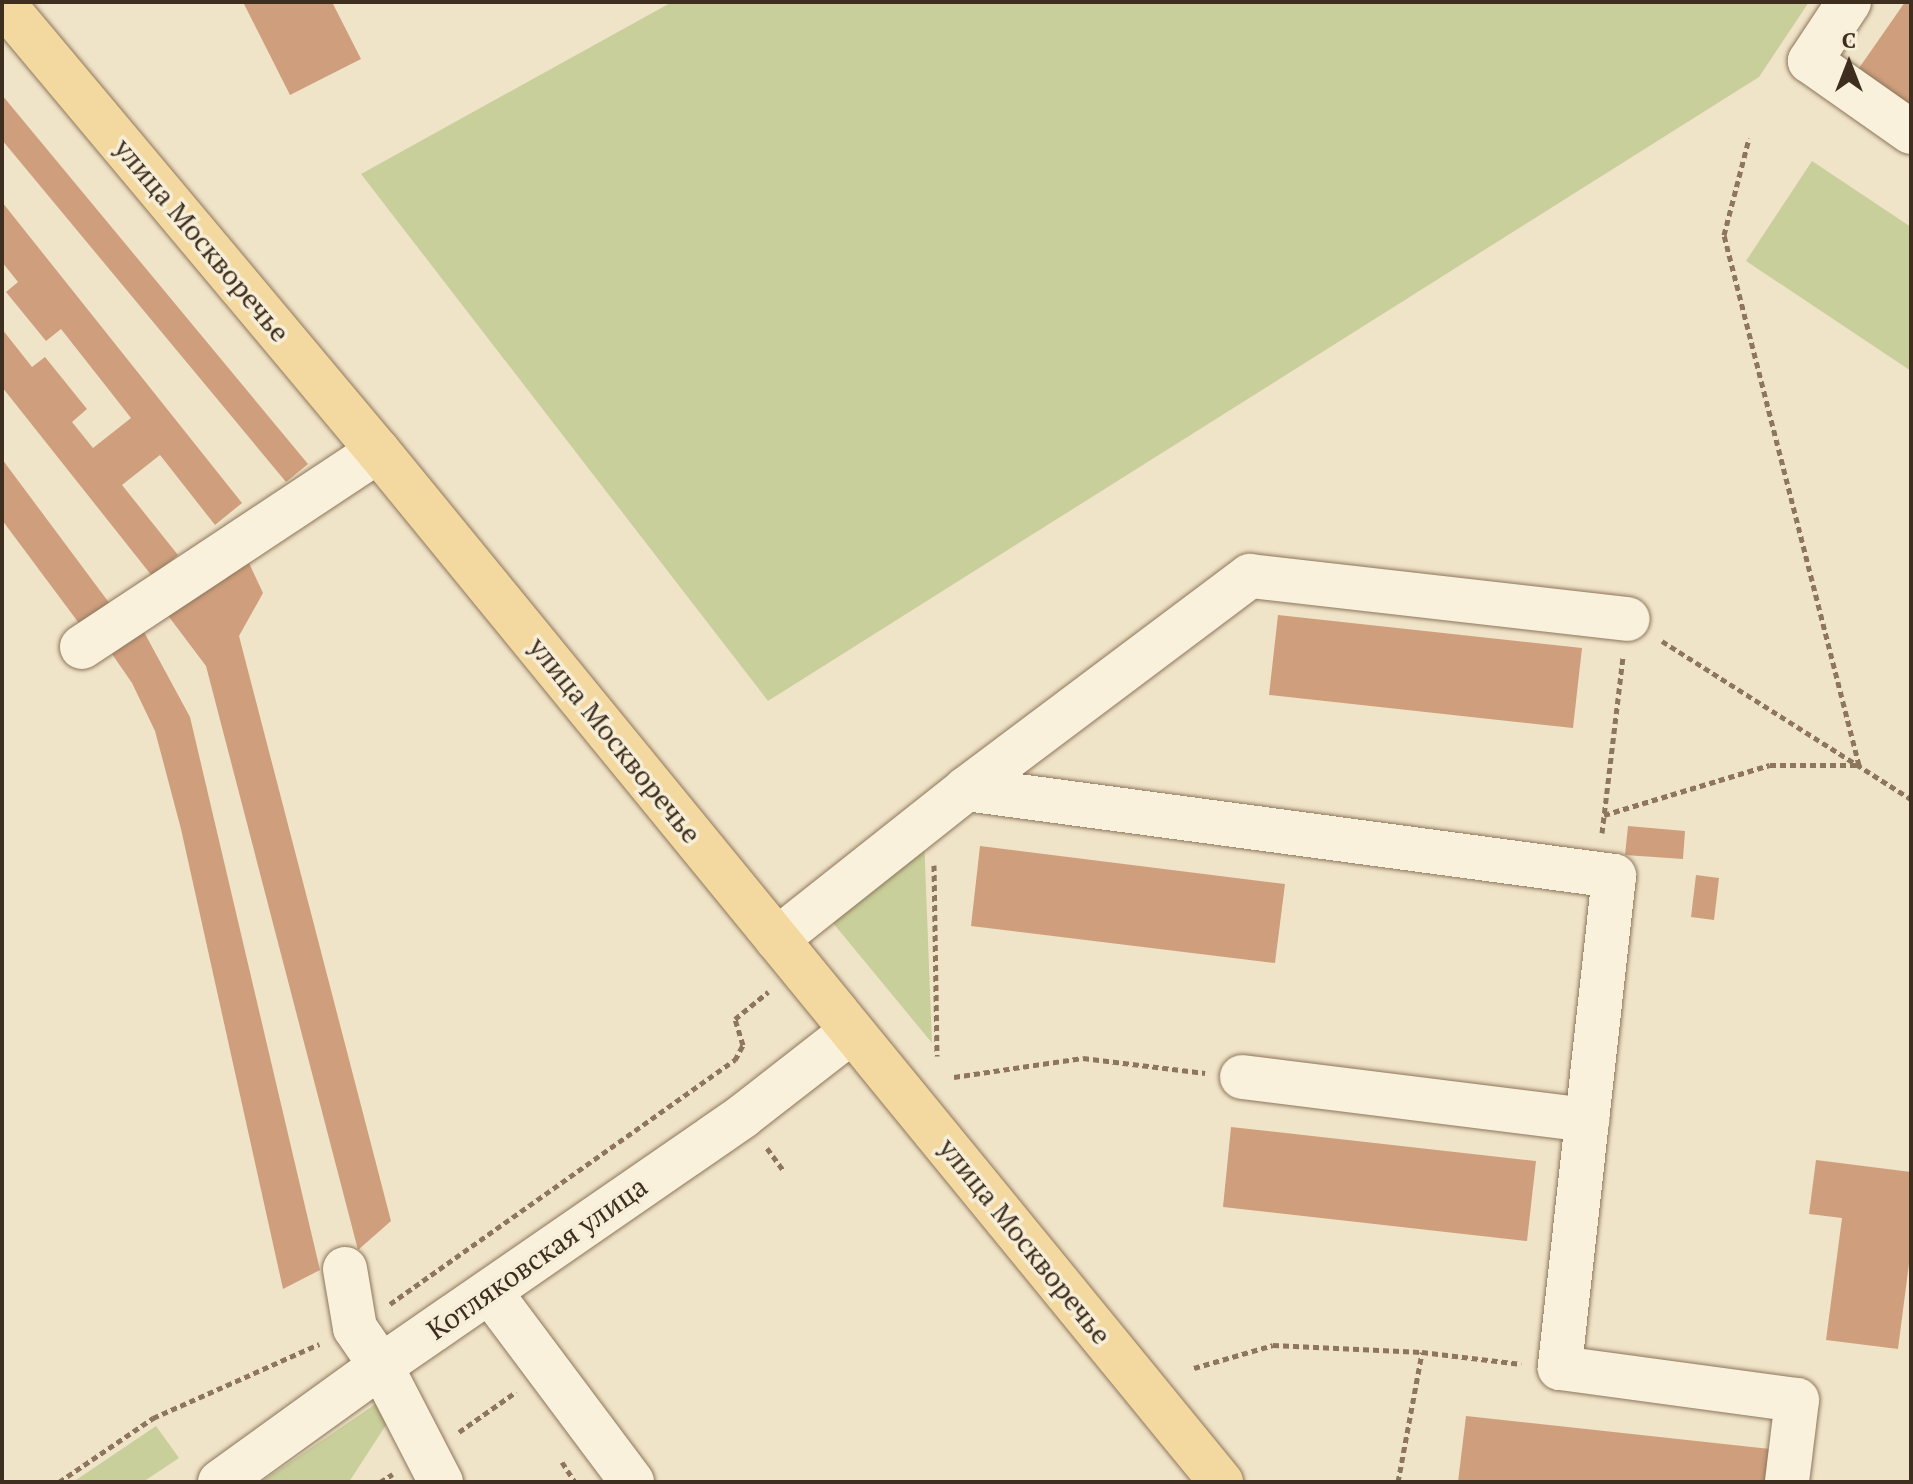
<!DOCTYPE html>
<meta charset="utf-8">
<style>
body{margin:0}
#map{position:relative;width:1913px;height:1484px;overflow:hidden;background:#f0e4c8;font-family:"PT Serif",serif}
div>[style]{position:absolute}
.green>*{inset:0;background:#c9cf9b}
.building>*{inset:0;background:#cf9f7d}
.path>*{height:5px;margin-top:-2.5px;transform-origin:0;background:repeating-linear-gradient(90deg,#8d765c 0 6px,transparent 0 10px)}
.roads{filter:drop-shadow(0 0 2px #8d765c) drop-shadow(0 0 2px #8d765c)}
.minor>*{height:44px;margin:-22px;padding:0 22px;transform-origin:22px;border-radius:22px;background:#faf1dc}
.major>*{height:44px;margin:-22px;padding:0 22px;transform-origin:22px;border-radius:22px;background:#f3d9a0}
span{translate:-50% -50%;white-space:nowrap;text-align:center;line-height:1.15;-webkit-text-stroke:7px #f7eed8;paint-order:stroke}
.street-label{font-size:28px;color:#3d2e20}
.frame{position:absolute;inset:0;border:4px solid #3d2e20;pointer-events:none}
.north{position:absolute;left:1809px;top:24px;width:80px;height:80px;-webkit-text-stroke:6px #f7eed8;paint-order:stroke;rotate:0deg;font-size:22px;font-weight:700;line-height:32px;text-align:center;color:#3d2e20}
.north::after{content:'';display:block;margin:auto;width:28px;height:36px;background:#3d2e20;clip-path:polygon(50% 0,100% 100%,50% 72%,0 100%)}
</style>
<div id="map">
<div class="green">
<div style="clip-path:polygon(672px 2px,1809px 2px,1759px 77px,768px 701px,361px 174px)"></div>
<div style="clip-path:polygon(1812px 161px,1911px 227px,1911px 371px,1746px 261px)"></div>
<div style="clip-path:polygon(924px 837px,932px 1043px,828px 917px)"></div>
<div style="clip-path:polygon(377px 1403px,388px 1422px,349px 1482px,261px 1482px)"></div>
<div style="clip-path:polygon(156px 1426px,179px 1458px,143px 1482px,73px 1482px)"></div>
</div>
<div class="building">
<div style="clip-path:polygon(243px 2px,332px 2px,361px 59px,290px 95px)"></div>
<div style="clip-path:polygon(1905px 2px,1911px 2px,1911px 108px,1857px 71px)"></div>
<div style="clip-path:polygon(2px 95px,308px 464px,286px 482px,2px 140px)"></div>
<div style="clip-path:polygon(2px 202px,242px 503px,215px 525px,160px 455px,122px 485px,178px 555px,152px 576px,2px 387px,2px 329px,32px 367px,45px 357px,87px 409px,72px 422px,93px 448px,131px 418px,61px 329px,46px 341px,6px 292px,18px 282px,2px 262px)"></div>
<div style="clip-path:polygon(2px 459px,113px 608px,84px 630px,2px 520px)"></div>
<div style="clip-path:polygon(242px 548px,263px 593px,239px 636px,391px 1221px,358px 1250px,206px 666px,160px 605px)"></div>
<div style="clip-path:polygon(1278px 615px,1582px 648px,1573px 728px,1269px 695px)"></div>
<div style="clip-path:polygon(144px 632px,190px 717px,320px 1270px,283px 1289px,181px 829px,155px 731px,132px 683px,112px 654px)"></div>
<div style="clip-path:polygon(1628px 826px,1685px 831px,1683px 859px,1625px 855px)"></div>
<div style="clip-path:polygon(980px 846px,1285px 884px,1275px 963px,971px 926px)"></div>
<div style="clip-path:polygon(1696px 875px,1719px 878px,1714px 920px,1691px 917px)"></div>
<div style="clip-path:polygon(1231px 1127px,1536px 1161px,1527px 1241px,1223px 1207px)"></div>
<div style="clip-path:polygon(1816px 1160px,1911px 1172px,1911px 1248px,1898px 1349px,1826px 1340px,1842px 1218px,1809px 1214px)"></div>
<div style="clip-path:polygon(1466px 1416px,1770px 1449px,1767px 1482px,1458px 1482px)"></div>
</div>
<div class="path">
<div style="left:1662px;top:641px;width:295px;rotate:32.4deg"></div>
<div style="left:1604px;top:815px;width:173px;rotate:-16.8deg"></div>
<div style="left:1770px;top:765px;width:89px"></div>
<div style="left:1859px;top:765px;width:547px;rotate:-104.29deg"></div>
<div style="left:1724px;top:235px;width:100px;rotate:-75.5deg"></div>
<div style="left:1602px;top:833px;width:178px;rotate:-83.2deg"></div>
<div style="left:934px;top:865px;width:191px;rotate:89.1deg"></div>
<div style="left:954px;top:1077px;width:130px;rotate:-8.4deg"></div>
<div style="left:1083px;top:1058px;width:123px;rotate:7deg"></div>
<div style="left:767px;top:1148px;width:27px;rotate:54deg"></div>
<div style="left:390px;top:1304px;width:423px;rotate:-35.3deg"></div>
<div style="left:735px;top:1060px;width:17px;rotate:-62deg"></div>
<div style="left:743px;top:1045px;width:27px;rotate:-107deg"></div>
<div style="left:735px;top:1019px;width:43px;rotate:-39.3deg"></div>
<div style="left:1194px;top:1368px;width:82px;rotate:-16.2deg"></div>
<div style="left:1273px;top:1345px;width:149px;rotate:2.7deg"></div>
<div style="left:1422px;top:1352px;width:100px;rotate:6.9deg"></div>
<div style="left:459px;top:1432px;width:70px;rotate:-35.1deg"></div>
<div style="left:562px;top:1462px;width:24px;rotate:57deg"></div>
<div style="left:59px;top:1482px;width:114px;rotate:-34.2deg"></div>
<div style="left:153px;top:1418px;width:182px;rotate:-24deg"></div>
<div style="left:380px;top:1482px;width:15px;rotate:-32deg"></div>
<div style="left:1398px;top:1482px;width:132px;rotate:-79.5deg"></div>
</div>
<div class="roads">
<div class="minor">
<div style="left:1849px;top:2px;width:71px;rotate:123.5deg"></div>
<div style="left:1810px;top:61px;width:123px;rotate:35.1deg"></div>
<div style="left:82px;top:647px;width:355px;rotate:-33.5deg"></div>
<div style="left:966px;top:789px;width:355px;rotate:-36.9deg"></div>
<div style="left:1250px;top:576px;width:380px;rotate:6.5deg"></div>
<div style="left:777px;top:939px;width:241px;rotate:-38.4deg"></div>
<div style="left:966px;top:789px;width:654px;rotate:7.65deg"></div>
<div style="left:1614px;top:876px;width:495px;rotate:96.3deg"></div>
<div style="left:1560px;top:1368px;width:239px;rotate:7.7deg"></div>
<div style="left:1797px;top:1400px;width:83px;rotate:97deg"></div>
<div style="left:1242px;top:1077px;width:348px;rotate:7.1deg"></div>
<div style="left:345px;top:1269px;width:60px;rotate:80.4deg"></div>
<div style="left:355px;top:1328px;width:46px;rotate:55.6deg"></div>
<div style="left:381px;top:1366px;width:131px;rotate:62.7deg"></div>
<div style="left:490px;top:1292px;width:237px;rotate:53.2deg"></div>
<div style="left:220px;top:1482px;width:198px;rotate:-35.8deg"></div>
<div style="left:381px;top:1366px;width:440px;rotate:-34.6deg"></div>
<div style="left:743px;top:1116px;width:138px;rotate:-37.9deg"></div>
</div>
<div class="major">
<div style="left:2px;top:2px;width:586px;rotate:50.06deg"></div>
<div style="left:378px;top:451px;width:1332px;rotate:50.73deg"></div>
</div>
</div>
<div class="street-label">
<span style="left:202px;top:240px;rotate:50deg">улица Москворечье</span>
<span style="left:615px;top:740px;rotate:51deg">улица Москворечье</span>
<span style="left:1025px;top:1241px;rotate:51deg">улица Москворечье</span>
<span style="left:537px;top:1258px;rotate:-35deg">Котляковская улица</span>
</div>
<div class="frame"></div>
<div class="north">С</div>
</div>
